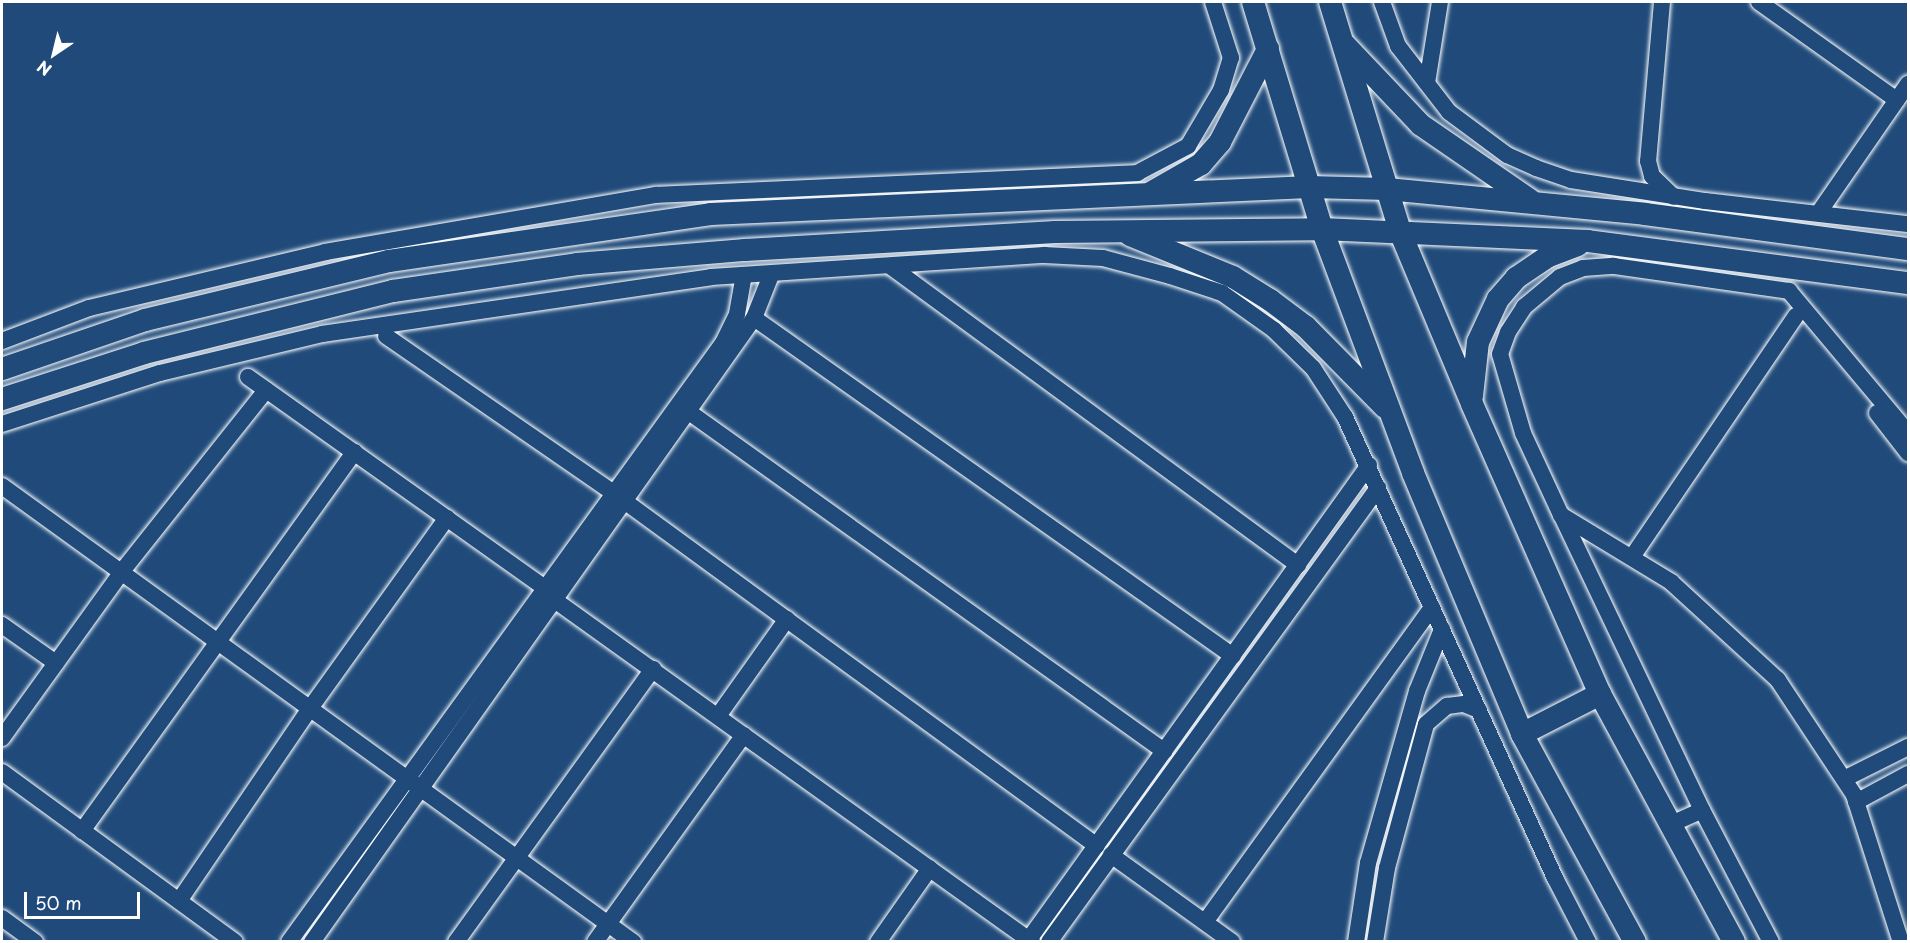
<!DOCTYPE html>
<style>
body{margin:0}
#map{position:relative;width:1910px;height:943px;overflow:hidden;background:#1f4a7a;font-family:"Playpen Sans",sans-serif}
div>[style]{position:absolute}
.roads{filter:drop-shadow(0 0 2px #fff) drop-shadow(0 0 2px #fff)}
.street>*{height:16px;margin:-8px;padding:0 8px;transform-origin:8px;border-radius:8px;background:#1f4a7a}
.secondary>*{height:22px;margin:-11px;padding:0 11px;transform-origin:11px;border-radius:11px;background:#1f4a7a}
span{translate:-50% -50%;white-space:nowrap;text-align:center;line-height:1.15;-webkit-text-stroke:4.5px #1f4a7a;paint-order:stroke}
.frame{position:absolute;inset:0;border:3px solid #fff;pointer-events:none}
.north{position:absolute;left:24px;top:24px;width:60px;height:60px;-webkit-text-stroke:4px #1f4a7a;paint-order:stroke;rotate:215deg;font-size:16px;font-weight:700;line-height:24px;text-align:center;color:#fff}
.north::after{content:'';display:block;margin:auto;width:21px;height:27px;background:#fff;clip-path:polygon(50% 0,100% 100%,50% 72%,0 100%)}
.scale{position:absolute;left:24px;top:892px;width:116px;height:27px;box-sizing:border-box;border:3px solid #fff;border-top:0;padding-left:8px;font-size:18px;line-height:21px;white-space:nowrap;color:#fff;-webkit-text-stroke:4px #1f4a7a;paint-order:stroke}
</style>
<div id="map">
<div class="roads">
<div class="street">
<div style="left:1382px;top:2px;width:47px;rotate:70deg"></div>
<div style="left:1398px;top:46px;width:83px;rotate:52.3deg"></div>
<div style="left:1449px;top:112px;width:72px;rotate:36.6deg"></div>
<div style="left:1507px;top:155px;width:32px;rotate:24deg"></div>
<div style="left:1536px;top:168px;width:37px;rotate:19deg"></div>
<div style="left:1571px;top:180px;width:136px;rotate:8.9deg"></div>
<div style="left:1705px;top:201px;width:204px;rotate:6.5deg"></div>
<div style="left:1662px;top:2px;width:160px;rotate:95deg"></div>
<div style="left:1648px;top:161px;width:16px;rotate:75deg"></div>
<div style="left:1652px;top:176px;width:30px;rotate:44deg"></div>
<div style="left:1759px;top:2px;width:169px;rotate:35.4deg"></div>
<div style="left:1427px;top:83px;width:82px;rotate:-80.9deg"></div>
<div style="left:1820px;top:211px;width:155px;rotate:-55.3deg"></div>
<div style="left:890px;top:266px;width:506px;rotate:36.24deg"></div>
<div style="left:754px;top:318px;width:586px;rotate:35.21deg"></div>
<div style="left:386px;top:336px;width:275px;rotate:34.6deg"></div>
<div style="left:612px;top:492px;width:600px;rotate:36.13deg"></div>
<div style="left:2px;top:341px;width:93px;rotate:-20.8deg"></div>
<div style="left:89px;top:308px;width:243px;rotate:-13.3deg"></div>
<div style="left:325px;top:252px;width:336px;rotate:-9.8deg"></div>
<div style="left:656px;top:195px;width:482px;rotate:-2.6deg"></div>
<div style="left:1137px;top:173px;width:58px;rotate:-27.9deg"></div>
<div style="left:1188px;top:146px;width:65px;rotate:-59.5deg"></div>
<div style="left:1221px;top:90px;width:34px;rotate:-73deg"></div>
<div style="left:1231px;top:58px;width:59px;rotate:-107.8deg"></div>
<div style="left:248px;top:377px;width:363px;rotate:35.4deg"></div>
<div style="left:689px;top:412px;width:584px;rotate:35.51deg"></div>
<div style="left:1877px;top:413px;width:51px;rotate:52.2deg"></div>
<div style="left:2px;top:424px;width:166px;rotate:-17.9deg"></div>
<div style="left:160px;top:373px;width:167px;rotate:-13.5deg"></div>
<div style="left:322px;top:334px;width:393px;rotate:-8.3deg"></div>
<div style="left:711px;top:277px;width:334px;rotate:-3.8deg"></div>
<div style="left:1044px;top:255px;width:59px;rotate:2.9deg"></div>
<div style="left:1103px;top:258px;width:69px;rotate:15deg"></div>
<div style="left:1170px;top:276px;width:55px;rotate:18.1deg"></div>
<div style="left:1222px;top:293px;width:64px;rotate:35.4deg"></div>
<div style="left:1274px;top:330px;width:54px;rotate:44.3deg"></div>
<div style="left:1313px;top:368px;width:59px;rotate:56.9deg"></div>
<div style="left:1345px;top:417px;width:507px;rotate:65.51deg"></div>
<div style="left:1555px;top:878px;width:72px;rotate:62.7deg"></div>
<div style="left:2px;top:486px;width:779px;rotate:35.85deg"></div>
<div style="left:1561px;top:515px;width:129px;rotate:31.3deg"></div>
<div style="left:1671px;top:582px;width:145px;rotate:42.5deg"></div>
<div style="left:1778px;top:680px;width:138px;rotate:56.5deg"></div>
<div style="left:1854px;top:795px;width:154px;rotate:72.3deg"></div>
<div style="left:1632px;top:557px;width:292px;rotate:-55.8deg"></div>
<div style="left:556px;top:601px;width:586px;rotate:35.62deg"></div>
<div style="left:2px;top:625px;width:66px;rotate:35.1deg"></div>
<div style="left:718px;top:716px;width:119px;rotate:-54.6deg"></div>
<div style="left:2px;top:738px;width:207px;rotate:-54.2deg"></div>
<div style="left:123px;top:570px;width:230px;rotate:-51.5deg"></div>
<div style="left:2px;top:772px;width:288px;rotate:36.1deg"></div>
<div style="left:1844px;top:779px;width:72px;rotate:-26.6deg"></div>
<div style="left:1856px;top:802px;width:59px;rotate:-28.3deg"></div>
<div style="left:1669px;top:825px;width:36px;rotate:-24deg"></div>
<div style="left:82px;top:831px;width:467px;rotate:-54.3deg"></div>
<div style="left:1111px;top:855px;width:149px;rotate:35.7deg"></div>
<div style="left:179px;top:901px;width:235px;rotate:-55.8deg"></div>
<div style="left:311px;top:707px;width:233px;rotate:-54.3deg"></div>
<div style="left:2px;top:918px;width:41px;rotate:36deg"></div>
<div style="left:1205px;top:922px;width:388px;rotate:-54.2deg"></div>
<div style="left:289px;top:942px;width:740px;rotate:-54.08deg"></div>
<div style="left:723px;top:343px;width:32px;rotate:-64deg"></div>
<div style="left:737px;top:314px;width:39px;rotate:-80deg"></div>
<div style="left:312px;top:942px;width:765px;rotate:-54.69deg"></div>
<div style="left:754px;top:318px;width:46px;rotate:-68.4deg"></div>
<div style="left:456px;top:942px;width:337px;rotate:-54.2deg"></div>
<div style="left:595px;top:942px;width:255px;rotate:-54.3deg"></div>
<div style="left:878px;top:942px;width:90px;rotate:-54.9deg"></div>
<div style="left:1027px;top:942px;width:587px;rotate:-54.36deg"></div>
<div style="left:1049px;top:942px;width:561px;rotate:-54.07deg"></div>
<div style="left:1356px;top:942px;width:80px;rotate:-81.4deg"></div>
<div style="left:1368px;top:863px;width:179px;rotate:-74.1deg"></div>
<div style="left:1417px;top:691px;width:67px;rotate:-68deg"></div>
<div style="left:1375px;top:942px;width:75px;rotate:-80.8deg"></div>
<div style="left:1387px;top:868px;width:149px;rotate:-74.8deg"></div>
<div style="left:1426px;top:724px;width:28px;rotate:-41deg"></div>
<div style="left:1447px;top:706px;width:17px;rotate:-7deg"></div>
<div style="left:1464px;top:704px;width:16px;rotate:22deg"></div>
<div style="left:1771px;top:942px;width:149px;rotate:-117.6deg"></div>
<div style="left:1702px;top:810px;width:327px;rotate:-115.5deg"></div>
<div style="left:1561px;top:515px;width:90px;rotate:-114.9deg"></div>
<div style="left:1523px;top:433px;width:82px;rotate:-106.2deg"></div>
<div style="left:1500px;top:354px;width:23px;rotate:-70deg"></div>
<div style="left:1508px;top:332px;width:30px;rotate:-57deg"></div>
<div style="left:1524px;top:307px;width:47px;rotate:-39.8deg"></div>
<div style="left:1560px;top:277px;width:25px;rotate:-21deg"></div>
<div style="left:1583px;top:268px;width:31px;rotate:-4deg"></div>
<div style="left:1614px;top:266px;width:177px;rotate:8.1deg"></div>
<div style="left:1789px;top:291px;width:185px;rotate:50deg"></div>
</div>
<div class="secondary">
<div style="left:1253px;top:2px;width:237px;rotate:73.1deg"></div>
<div style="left:1322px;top:229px;width:260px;rotate:69.5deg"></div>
<div style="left:1413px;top:473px;width:283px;rotate:67.3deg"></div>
<div style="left:1522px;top:734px;width:237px;rotate:61.5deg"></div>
<div style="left:1330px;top:2px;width:243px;rotate:73deg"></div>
<div style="left:1401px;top:234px;width:184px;rotate:67.3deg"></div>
<div style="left:1472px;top:404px;width:317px;rotate:66.2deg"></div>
<div style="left:1600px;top:694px;width:282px;rotate:61.6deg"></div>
<div style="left:1345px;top:45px;width:110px;rotate:46.5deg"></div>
<div style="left:1421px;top:125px;width:132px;rotate:34.5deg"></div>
<div style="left:1152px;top:192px;width:56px;rotate:-29.7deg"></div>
<div style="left:1201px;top:164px;width:29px;rotate:-49deg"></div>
<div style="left:1220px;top:142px;width:105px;rotate:-62.7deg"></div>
<div style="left:1130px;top:235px;width:111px;rotate:22.2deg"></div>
<div style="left:1233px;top:277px;width:44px;rotate:31.9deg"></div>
<div style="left:1270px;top:300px;width:45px;rotate:36.9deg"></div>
<div style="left:1306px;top:327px;width:112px;rotate:45.4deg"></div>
<div style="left:2px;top:369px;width:151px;rotate:-18.9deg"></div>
<div style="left:145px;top:320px;width:251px;rotate:-13.6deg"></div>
<div style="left:389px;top:261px;width:325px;rotate:-8.3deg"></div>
<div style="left:711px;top:214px;width:599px;rotate:-2.59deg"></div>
<div style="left:1309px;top:187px;width:78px;rotate:1.5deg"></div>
<div style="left:1387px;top:189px;width:259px;rotate:5.5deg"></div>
<div style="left:1645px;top:214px;width:265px;rotate:7.6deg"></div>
<div style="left:1472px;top:396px;width:54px;rotate:-83.7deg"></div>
<div style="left:1478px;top:342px;width:47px;rotate:-65.1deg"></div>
<div style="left:1498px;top:299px;width:28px;rotate:-49deg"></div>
<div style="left:1516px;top:278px;width:40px;rotate:-34deg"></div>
<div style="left:1549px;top:256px;width:31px;rotate:-21deg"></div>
<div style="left:2px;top:399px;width:149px;rotate:-17.9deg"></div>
<div style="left:144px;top:353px;width:257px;rotate:-14deg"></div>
<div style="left:393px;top:291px;width:186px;rotate:-8.3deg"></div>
<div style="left:577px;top:264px;width:169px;rotate:-4.8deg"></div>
<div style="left:745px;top:250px;width:311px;rotate:-3.3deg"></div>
<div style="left:1055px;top:232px;width:267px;rotate:-0.6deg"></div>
<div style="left:1322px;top:229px;width:266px;rotate:2.6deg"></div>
<div style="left:1588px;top:241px;width:323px;rotate:7.5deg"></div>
<div style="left:1522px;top:734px;width:88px;rotate:-27.1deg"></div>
</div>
</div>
<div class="frame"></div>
<div class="north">N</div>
<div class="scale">50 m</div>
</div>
